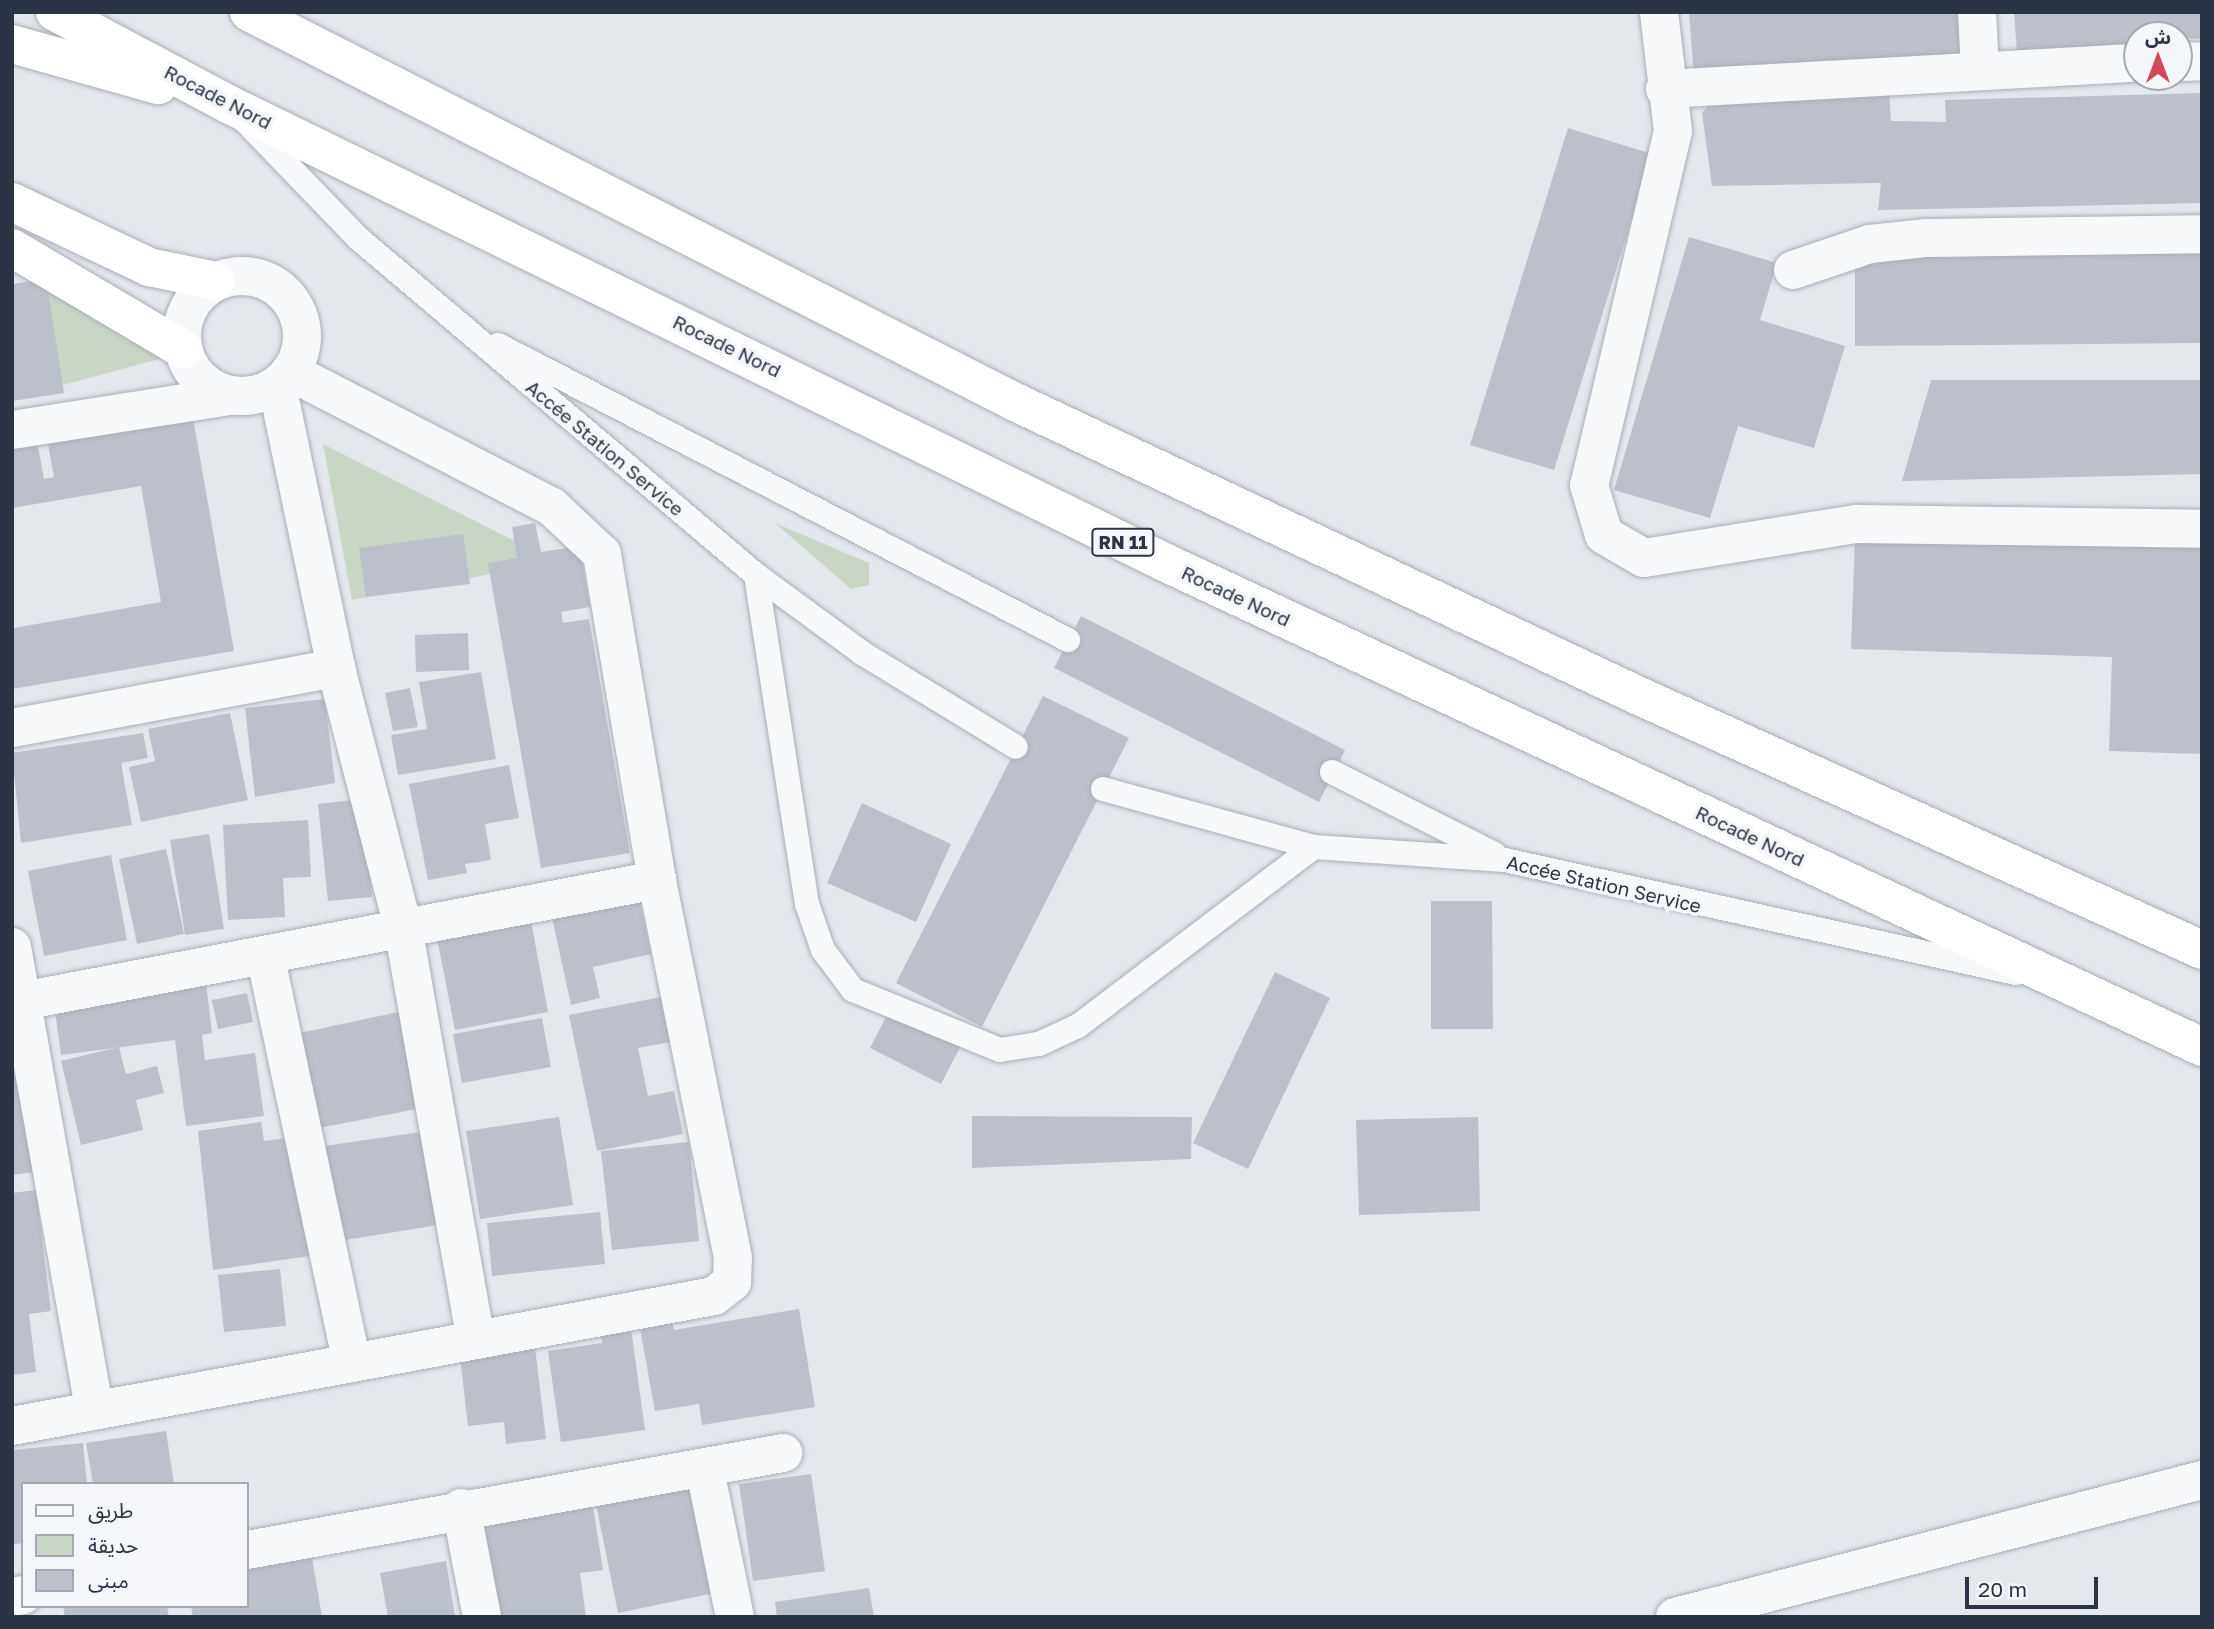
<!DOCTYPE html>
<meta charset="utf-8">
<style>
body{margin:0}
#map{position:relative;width:2214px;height:1629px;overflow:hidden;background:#e4e7ec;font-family:"Golos Text","Noto Sans Arabic",sans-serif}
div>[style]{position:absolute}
.green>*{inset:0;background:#c9d6c5}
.building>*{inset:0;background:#bbc0ca}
.roads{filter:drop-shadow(0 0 2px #a9aeb7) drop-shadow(0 0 2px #a9aeb7)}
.lane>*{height:24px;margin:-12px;padding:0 12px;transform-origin:12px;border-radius:12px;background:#f7f8fa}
.street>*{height:38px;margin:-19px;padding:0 19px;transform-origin:19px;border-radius:19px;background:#f7f8fa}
.street>.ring{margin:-19px;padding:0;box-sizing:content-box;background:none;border:38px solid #f7f8fa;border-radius:50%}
.highway>*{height:38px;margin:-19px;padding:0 19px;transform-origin:19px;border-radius:19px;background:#fff}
span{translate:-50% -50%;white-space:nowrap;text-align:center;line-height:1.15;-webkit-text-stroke:7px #f4f6f9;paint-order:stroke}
.shield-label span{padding:2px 5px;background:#f4f6f9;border:2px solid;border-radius:5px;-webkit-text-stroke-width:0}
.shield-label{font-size:18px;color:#2b3445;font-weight:700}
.street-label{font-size:19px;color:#2b3445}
.frame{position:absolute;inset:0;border:14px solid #2b3445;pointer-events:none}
.legend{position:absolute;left:21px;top:1482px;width:228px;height:126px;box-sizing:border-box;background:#f4f6f9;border:2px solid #a4a8b1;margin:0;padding:9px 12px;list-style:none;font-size:21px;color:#2b3445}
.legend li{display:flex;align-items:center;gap:14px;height:35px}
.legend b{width:35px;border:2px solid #a4a8b1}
.north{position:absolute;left:2123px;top:21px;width:70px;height:70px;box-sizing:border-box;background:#f4f6f9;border:2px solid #a4a8b1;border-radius:50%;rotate:0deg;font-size:19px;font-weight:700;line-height:28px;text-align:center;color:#2b3445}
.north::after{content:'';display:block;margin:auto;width:24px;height:32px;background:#d1495b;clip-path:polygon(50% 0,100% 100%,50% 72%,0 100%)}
.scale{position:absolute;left:1965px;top:1577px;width:133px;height:32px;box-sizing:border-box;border:4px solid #2b3445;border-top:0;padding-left:9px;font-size:21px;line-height:24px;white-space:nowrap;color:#2b3445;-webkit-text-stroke:5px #f4f6f9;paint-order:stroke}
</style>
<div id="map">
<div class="green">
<div style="clip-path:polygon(31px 275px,163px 358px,52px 388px)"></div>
<div style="clip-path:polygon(323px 444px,556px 562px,352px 600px)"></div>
<div style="clip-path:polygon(775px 523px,869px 563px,869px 585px,851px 589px)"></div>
</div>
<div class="building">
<div style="clip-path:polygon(1689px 12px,1967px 12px,1971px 56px,1694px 77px)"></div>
<div style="clip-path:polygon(2014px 12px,2202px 12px,2202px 39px,2137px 35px,2137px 44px,2017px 53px)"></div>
<div style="clip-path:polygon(1889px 91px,1891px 121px,1946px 122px,1945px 100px,2202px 93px,2202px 203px,1878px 210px,1881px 183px,1712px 186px,1702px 113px,1711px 102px)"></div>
<div style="clip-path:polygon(1568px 128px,1652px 154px,1554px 470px,1470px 445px)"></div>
<div style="clip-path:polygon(1689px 237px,1777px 263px,1760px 320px,1845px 346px,1814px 448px,1738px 426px,1710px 518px,1614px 490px)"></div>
<div style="clip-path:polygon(2202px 250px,2202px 343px,1855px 346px,1855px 252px)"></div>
<div style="clip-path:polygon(46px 279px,64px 393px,12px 401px,12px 284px)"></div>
<div style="clip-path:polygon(1931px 380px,2202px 380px,2202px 474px,1902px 481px)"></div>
<div style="clip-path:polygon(193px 418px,234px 651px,12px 689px,14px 628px,161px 602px,141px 486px,12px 508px,12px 445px,37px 441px,44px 479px,54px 477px,48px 444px)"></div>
<div style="clip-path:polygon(535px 523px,541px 552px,579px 546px,590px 607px,561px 612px,563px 623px,589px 619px,630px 853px,541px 868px,488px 563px,517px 558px,512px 527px)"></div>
<div style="clip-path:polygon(463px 534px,470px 584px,366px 597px,359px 548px)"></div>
<div style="clip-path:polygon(1855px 537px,2202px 548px,2202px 754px,2109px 751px,2112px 657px,1851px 649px)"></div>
<div style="clip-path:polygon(1081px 616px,1345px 750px,1319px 802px,1054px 668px)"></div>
<div style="clip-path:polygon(468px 633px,469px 670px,416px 672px,415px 635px)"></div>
<div style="clip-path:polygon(481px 672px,496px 759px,398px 775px,391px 735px,427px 729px,419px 682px)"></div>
<div style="clip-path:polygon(410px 688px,418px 727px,393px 731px,385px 693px)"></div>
<div style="clip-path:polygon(1043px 696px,1129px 738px,982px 1027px,896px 983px)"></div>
<div style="clip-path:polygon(325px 699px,335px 783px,255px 797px,245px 708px)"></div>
<div style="clip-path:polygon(230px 713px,248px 800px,141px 822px,129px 767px,155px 761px,148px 729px)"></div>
<div style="clip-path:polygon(143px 733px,148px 758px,121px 763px,132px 825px,21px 843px,12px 753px)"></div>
<div style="clip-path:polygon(509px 765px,519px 818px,485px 824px,491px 860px,465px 864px,467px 873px,428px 880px,409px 784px)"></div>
<div style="clip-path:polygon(362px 799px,372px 897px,328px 901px,318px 804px)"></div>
<div style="clip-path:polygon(862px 803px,951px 844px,916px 922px,827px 883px)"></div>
<div style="clip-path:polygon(308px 820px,311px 877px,283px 878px,285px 917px,228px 920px,223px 825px)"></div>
<div style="clip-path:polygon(209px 834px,224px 929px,185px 935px,170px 840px)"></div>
<div style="clip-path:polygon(166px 849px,184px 934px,137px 944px,119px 859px)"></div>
<div style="clip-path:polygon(111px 855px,127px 940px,44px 956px,28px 871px)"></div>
<div style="clip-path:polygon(638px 894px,651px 954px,593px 967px,600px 998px,571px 1005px,551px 913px)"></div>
<div style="clip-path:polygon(1431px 901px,1492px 901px,1493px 1029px,1431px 1029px)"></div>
<div style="clip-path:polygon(530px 916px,548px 1012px,455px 1030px,436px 933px)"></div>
<div style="clip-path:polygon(1275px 972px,1330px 998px,1248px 1169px,1193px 1143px)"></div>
<div style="clip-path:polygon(206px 983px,212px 1033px,202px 1035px,205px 1060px,255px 1053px,264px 1116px,186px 1126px,175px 1040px,61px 1055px,54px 1003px)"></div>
<div style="clip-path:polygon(247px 993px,253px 1022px,218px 1029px,212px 1000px)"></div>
<div style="clip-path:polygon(897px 996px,968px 1032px,941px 1084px,870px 1048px)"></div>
<div style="clip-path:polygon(661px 997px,670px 1042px,638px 1048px,648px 1096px,674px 1091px,683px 1134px,597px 1151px,569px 1015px)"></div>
<div style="clip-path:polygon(412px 1009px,432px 1106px,319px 1128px,300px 1033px)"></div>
<div style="clip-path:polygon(542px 1018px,551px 1067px,462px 1083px,453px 1034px)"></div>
<div style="clip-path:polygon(119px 1047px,126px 1074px,157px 1066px,164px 1093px,136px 1100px,143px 1130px,81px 1145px,61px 1061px)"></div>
<div style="clip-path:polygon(17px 1075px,33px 1172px,12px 1175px,12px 1076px)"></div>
<div style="clip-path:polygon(972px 1116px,1192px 1117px,1191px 1159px,972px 1168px)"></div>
<div style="clip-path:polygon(559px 1117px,573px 1205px,480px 1219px,466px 1131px)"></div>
<div style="clip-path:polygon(1478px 1117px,1480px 1211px,1359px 1215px,1356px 1120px)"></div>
<div style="clip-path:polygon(261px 1122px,264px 1141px,293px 1137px,309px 1256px,213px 1270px,198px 1131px)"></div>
<div style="clip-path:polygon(428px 1131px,444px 1224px,339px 1241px,324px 1146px)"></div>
<div style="clip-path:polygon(689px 1142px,699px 1241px,612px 1250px,601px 1151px)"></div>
<div style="clip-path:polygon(36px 1190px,51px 1311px,29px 1314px,36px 1372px,12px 1375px,12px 1193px)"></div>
<div style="clip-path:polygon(600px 1212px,605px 1264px,492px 1276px,487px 1223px)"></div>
<div style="clip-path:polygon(280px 1269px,286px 1326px,224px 1332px,218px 1275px)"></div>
<div style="clip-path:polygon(799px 1309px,815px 1407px,702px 1425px,699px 1404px,655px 1411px,639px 1323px,671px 1318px,674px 1330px)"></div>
<div style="clip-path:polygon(629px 1314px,645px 1430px,561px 1442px,548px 1351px,602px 1343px,599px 1318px)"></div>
<div style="clip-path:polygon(534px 1339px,546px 1439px,506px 1444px,504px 1422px,468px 1426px,459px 1348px)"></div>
<div style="clip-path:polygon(166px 1431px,174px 1484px,93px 1484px,86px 1443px)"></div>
<div style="clip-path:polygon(83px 1443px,87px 1484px,23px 1484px,23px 1543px,14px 1544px,12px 1450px)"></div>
<div style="clip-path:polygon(811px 1474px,825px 1571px,753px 1581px,739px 1484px)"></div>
<div style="clip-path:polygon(692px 1485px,714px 1593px,618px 1613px,596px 1504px)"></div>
<div style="clip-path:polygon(593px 1507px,603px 1570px,580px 1573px,586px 1617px,498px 1617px,483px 1521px)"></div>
<div style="clip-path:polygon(312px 1558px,322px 1617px,193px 1617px,191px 1606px,247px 1606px,247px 1568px)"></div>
<div style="clip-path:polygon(446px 1561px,455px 1617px,388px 1617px,380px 1573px)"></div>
<div style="clip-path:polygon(869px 1588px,874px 1617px,777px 1617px,775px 1602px)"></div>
<div style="clip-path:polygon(63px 1606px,167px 1606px,169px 1617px,65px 1617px)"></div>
</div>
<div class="roads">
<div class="lane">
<div style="left:245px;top:121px;width:164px;rotate:46deg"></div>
<div style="left:359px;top:239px;width:520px;rotate:40.24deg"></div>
<div style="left:756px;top:575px;width:132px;rotate:36.3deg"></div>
<div style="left:862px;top:653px;width:180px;rotate:31.4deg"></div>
<div style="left:498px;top:345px;width:642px;rotate:27.36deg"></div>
<div style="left:756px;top:575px;width:333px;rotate:81.2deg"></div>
<div style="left:807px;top:904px;width:49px;rotate:70.8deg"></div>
<div style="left:823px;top:950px;width:50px;rotate:53.1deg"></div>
<div style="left:853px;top:990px;width:159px;rotate:22.2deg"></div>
<div style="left:1000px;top:1050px;width:39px;rotate:-9deg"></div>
<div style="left:1039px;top:1044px;width:43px;rotate:-24.8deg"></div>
<div style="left:1078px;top:1026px;width:296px;rotate:-37.2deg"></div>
<div style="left:1332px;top:772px;width:182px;rotate:26.8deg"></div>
<div style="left:1103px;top:789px;width:219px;rotate:15.4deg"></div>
<div style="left:1314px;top:847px;width:191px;rotate:3.9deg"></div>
<div style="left:1505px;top:860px;width:523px;rotate:12.47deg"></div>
</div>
<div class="street">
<div style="left:1659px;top:12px;width:120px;rotate:83.3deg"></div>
<div style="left:1673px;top:131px;width:364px;rotate:103.3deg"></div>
<div style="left:1589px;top:485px;width:52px;rotate:73.3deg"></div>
<div style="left:1604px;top:535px;width:46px;rotate:29.9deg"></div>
<div style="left:1644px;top:558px;width:216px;rotate:-9.1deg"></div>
<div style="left:1857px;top:524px;width:345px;rotate:0.8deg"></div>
<div style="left:1977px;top:12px;width:57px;rotate:87deg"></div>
<div style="left:2179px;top:62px;width:23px;rotate:-2deg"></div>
<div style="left:1665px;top:89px;width:473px;rotate:-3.2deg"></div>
<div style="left:1793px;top:270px;width:81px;rotate:-18.7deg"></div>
<div style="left:1870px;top:244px;width:55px;rotate:-6.2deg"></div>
<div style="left:1925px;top:238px;width:277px;rotate:-0.8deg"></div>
<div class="ring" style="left:182px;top:276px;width:82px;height:82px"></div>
<div style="left:277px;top:385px;width:289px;rotate:78.2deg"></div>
<div style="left:336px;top:668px;width:268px;rotate:75.5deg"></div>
<div style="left:403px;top:927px;width:419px;rotate:80deg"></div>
<div style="left:12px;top:430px;width:221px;rotate:-8.9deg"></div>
<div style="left:12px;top:728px;width:330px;rotate:-10.5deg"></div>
<div style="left:12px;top:947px;width:471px;rotate:79.9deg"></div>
<div style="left:266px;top:959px;width:413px;rotate:78deg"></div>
<div style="left:12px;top:1003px;width:657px;rotate:-10.8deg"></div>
<div style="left:12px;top:1426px;width:714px;rotate:-10.49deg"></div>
<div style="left:714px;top:1296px;width:23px;rotate:-38deg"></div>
<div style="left:732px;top:1282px;width:24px;rotate:-88deg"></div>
<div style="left:733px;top:1258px;width:386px;rotate:-101.4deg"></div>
<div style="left:657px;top:880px;width:331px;rotate:-99.6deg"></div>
<div style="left:602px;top:554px;width:69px;rotate:-136.8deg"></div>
<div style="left:552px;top:507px;width:295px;rotate:-152.7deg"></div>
<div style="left:705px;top:1470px;width:150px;rotate:78.5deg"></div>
<div style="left:461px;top:1508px;width:111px;rotate:79.1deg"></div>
<div style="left:247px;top:1550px;width:545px;rotate:-10.26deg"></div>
<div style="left:12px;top:1597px;width:11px;rotate:-10deg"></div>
<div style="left:1675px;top:1617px;width:545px;rotate:-14.57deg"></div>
</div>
<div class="highway">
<div style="left:55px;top:12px;width:198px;rotate:28deg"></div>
<div style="left:230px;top:105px;width:1040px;rotate:26.07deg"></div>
<div style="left:1164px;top:562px;width:1146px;rotate:25.04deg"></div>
<div style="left:249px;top:12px;width:860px;rotate:26.98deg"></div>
<div style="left:1015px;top:402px;width:690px;rotate:25.23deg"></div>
<div style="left:1639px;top:696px;width:618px;rotate:24.28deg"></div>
<div style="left:12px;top:44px;width:152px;rotate:15.7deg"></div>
<div style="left:12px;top:202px;width:152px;rotate:25.4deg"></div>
<div style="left:149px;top:267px;width:68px;rotate:11.8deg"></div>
<div style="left:12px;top:248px;width:199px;rotate:30.6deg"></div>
</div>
</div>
<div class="shield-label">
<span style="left:1123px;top:542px">RN 11</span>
</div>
<div class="street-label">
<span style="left:218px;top:97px;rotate:27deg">Rocade Nord</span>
<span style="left:727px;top:346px;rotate:26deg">Rocade Nord</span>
<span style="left:605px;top:448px;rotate:40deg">Accée Station Service</span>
<span style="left:1236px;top:596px;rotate:25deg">Rocade Nord</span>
<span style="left:1750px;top:836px;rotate:25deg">Rocade Nord</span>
<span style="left:1604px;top:884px;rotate:13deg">Accée Station Service</span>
</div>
<div class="frame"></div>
<ul class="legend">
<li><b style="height:9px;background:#f7f8fa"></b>طريق</li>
<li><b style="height:19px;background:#c9d6c5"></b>حديقة</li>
<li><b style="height:19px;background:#bbc0ca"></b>مبنى</li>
</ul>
<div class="north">ش</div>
<div class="scale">20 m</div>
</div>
